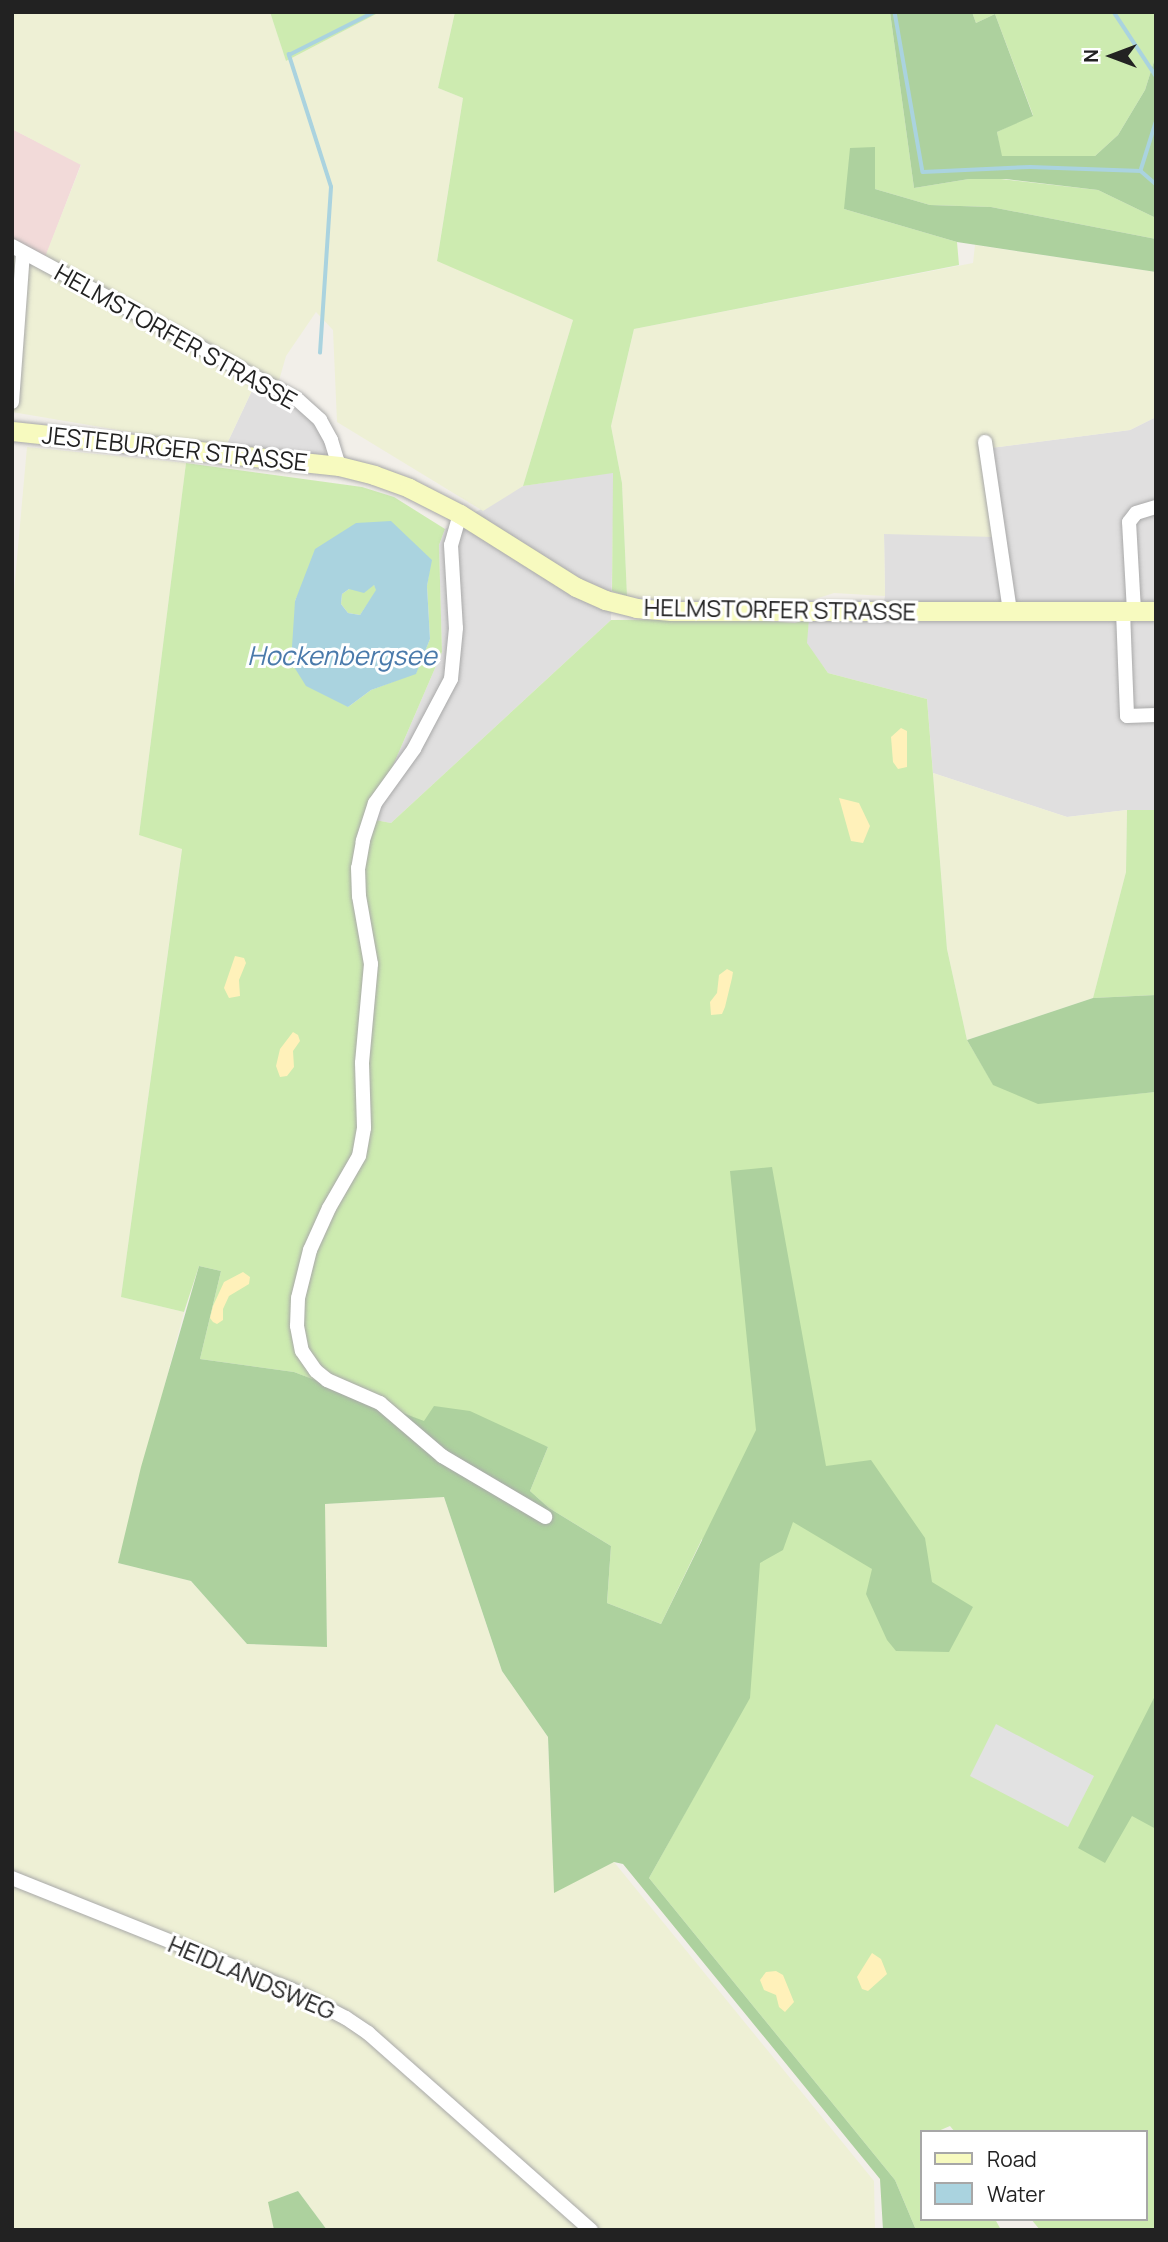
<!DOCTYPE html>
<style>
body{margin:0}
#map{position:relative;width:1168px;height:2242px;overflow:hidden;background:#f2efe9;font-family:Manrope,sans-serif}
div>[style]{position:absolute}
.residential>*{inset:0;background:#e0dfdf}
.commercial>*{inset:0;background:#f2dad9}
.farmland>*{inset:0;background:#eef0d5}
.grass>*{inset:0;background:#cdebb0}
.forest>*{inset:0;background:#add19e}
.sand>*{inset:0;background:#fff1ba}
.parking>*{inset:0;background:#e2e2e2}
.water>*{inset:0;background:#aad3df}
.stream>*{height:3.5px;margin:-1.75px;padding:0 1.75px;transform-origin:1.75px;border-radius:1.75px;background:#aad3df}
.roads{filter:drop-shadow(0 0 2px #a9a9a9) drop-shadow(0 0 2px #a9a9a9)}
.street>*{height:14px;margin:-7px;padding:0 7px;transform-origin:7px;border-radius:7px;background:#fff}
.secondary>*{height:19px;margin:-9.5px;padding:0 9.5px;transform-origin:9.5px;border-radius:9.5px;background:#f7fabf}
span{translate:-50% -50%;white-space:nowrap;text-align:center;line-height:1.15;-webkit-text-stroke:6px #fff;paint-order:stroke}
.street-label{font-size:24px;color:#222}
.water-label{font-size:26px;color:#4a7aab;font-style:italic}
.frame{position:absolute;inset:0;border:14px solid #222;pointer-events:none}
.legend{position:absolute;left:920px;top:2130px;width:228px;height:91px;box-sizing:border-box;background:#fff;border:2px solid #a7a7a7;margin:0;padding:9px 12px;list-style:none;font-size:21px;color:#222}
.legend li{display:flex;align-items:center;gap:14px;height:35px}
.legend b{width:35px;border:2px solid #a7a7a7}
.north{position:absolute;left:1077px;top:21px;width:70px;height:70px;-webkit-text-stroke:5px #fff;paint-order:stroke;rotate:270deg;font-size:19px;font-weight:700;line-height:28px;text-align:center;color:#222}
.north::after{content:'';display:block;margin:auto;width:24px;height:32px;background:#222;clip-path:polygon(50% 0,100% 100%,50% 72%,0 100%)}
</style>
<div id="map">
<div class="residential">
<div style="clip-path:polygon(256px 382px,294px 406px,315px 425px,327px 441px,324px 460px,225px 448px)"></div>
<div style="clip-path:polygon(1156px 417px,1156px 810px,1127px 810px,1067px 817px,933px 773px,927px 699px,828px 673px,806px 643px,809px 619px,881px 618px,885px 596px,884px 533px,983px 449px,1130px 430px)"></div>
<div style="clip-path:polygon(614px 472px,611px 620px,391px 823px,370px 819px,442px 652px,439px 545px,445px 529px,523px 486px)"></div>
</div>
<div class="commercial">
<div style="clip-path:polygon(12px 129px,81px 164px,44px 261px,12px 245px)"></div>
</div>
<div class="farmland">
<div style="clip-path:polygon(12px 12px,270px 12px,286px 61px,380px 12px,455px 12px,438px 88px,463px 98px,437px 260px,573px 320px,523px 486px,483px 511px,337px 422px,333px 330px,316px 312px,286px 356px,278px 384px,256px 382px,225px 448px,12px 412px,12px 247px,43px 262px,81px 165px,12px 129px)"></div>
<div style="clip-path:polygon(975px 245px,1156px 272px,1156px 417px,1130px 430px,983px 449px,995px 537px,884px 534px,885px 596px,834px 593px,809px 601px,675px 601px,627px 596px,622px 483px,611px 426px,634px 329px,973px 263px)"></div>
<div style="clip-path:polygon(27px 447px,186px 463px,139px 835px,182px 848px,121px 1297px,184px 1312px,118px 1563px,191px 1581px,247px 1644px,327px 1646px,324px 1504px,444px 1497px,502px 1671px,548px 1737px,554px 1892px,614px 1862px,874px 2181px,875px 2230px,327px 2230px,298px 2191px,269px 2202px,274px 2230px,12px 2230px,12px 614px)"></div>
<div style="clip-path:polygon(933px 773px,1067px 817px,1127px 810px,1126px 872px,1093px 998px,967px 1040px,947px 949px)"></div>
</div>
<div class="grass">
<div style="clip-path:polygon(270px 12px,380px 12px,286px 61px)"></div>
<div style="clip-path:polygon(455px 12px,890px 12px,914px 188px,969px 179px,1001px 179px,1098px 190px,1156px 218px,1156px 239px,991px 207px,930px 205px,875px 189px,844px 209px,957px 242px,959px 265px,634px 329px,611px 426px,622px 483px,627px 596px,612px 591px,613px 473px,523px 486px,573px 320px,437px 261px,463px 98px,438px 88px)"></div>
<div style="clip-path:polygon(972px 12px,1156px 12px,1156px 55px,1145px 90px,1118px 135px,1095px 156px,1001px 156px,997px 132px,1033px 115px,995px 14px,976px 23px)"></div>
<div style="clip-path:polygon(evenodd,186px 463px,362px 487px,394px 497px,445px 529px,439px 545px,442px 652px,370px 819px,391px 823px,611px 620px,735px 619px,795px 623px,809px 619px,807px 643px,828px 673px,927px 699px,947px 949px,967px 1040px,993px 1084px,1038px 1103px,1156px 1092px,1156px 2230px,1040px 2230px,1031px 2219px,1145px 2219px,1145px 2132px,955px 2132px,950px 2126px,936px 2132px,921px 2132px,921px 2219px,995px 2219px,1001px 2230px,916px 2230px,895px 2180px,649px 1878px,749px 1698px,702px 1539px,661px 1624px,607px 1603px,611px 1546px,549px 1508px,530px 1491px,548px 1447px,424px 1422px,294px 1372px,200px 1359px,221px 1271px,199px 1266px,184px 1312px,121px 1297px,182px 849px,139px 835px,186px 463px,431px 560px,427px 586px,430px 639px,416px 673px,371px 690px,348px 707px,295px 601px,305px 579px,431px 560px)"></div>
<div style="clip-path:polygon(374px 585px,377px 590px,360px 615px,348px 613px,341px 604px,342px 594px,349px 589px)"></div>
<div style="clip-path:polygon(1127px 810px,1156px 810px,1156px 995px,1093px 998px,1126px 872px)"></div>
</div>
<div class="forest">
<div style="clip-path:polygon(890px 12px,972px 12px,976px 23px,995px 14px,1033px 116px,997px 132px,1002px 156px,1095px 156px,1118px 135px,1145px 90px,1156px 55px,1156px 218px,1098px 190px,1006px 179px,969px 179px,914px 188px)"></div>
<div style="clip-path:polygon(875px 147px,875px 189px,930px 205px,991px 207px,1156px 239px,1156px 272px,957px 242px,844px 209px,850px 148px)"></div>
<div style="clip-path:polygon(1156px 995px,1156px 1092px,1038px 1104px,993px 1085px,967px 1040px,1093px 998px)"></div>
<div style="clip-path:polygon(772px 1167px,826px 1466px,871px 1460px,925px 1538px,932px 1582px,973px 1607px,949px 1652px,896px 1651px,887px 1640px,866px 1594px,872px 1569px,793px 1522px,783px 1550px,760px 1563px,750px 1698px,649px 1878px,895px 2180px,916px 2230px,883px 2230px,880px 2179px,623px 1864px,614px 1862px,554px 1893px,548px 1737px,502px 1671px,444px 1497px,325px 1504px,327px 1647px,247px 1644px,191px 1581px,118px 1563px,141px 1467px,199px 1266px,221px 1271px,200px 1359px,294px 1372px,424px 1421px,434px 1406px,470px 1411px,548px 1447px,530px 1491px,549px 1508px,611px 1546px,607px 1603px,661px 1624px,756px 1430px,730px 1171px)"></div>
<div style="clip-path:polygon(1156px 1694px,1156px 1829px,1132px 1816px,1105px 1863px,1078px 1848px)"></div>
<div style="clip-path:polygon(298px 2191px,327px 2230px,274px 2230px,268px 2202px)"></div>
</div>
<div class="sand">
<div style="clip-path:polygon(901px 728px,907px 731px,907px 767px,898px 769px,893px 762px,891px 737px)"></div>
<div style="clip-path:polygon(839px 798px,859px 803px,870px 826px,863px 843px,851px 841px)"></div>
<div style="clip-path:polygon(235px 956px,244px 958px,246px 963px,239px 980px,240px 996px,229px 998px,224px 988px)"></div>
<div style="clip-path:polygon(727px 969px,733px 972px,732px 978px,725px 1007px,722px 1014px,711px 1015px,710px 1002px,717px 993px,719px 975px)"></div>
<div style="clip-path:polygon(293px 1032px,298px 1035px,300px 1041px,293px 1051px,294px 1067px,287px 1076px,280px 1077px,276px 1066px,280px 1049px)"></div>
<div style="clip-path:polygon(243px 1272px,250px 1277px,249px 1284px,229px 1296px,223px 1309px,223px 1320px,217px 1324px,213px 1322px,210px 1318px,213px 1306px,224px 1282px)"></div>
<div style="clip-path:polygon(872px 1953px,881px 1959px,887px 1974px,868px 1991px,862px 1989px,857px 1977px)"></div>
<div style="clip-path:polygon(776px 1971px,783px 1975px,794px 2002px,785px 2012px,779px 2007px,776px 1995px,764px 1990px,760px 1980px,766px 1972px)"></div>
</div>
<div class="parking">
<div style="clip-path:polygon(996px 1724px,1094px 1776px,1068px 1827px,970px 1776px)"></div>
</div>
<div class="water">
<div style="clip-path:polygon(evenodd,391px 521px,432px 560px,427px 586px,430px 639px,416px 674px,371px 690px,348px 707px,306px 686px,291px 662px,295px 601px,315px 549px,356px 523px,391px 521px,374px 585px,376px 590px,360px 615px,348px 613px,341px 604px,342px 594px,349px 589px,364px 593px,374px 585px)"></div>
</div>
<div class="stream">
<div style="left:895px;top:12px;width:162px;rotate:80.1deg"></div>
<div style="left:923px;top:172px;width:107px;rotate:-2.7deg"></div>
<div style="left:1030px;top:167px;width:111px;rotate:2.1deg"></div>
<div style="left:1114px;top:12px;width:77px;rotate:56.7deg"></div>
<div style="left:1156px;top:123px;width:50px;rotate:107.4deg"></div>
<div style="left:1141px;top:171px;width:20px;rotate:41deg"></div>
<div style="left:320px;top:353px;width:166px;rotate:-86.2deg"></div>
<div style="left:331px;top:187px;width:139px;rotate:-107.7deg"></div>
<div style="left:289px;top:55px;width:95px;rotate:-26.8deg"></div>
</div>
<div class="roads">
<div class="street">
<div style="left:12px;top:246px;width:325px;rotate:28.3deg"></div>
<div style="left:298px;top:400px;width:30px;rotate:42deg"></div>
<div style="left:320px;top:420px;width:23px;rotate:61deg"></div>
<div style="left:331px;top:440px;width:27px;rotate:73deg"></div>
<div style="left:12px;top:402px;width:150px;rotate:-85.8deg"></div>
<div style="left:985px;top:442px;width:171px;rotate:81.6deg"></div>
<div style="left:460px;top:514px;width:32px;rotate:106deg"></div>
<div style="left:451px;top:545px;width:83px;rotate:86.6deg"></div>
<div style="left:456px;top:628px;width:51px;rotate:95.6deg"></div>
<div style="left:451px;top:679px;width:79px;rotate:117.9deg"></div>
<div style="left:414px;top:749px;width:67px;rotate:125.8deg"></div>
<div style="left:375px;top:803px;width:40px;rotate:108deg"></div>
<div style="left:363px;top:841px;width:27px;rotate:100deg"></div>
<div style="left:358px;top:868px;width:28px;rotate:88deg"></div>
<div style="left:359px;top:896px;width:69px;rotate:80deg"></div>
<div style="left:371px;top:964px;width:99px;rotate:95.2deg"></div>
<div style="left:362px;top:1063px;width:65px;rotate:88.2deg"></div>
<div style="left:364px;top:1128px;width:28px;rotate:100deg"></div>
<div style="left:359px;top:1156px;width:60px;rotate:120deg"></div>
<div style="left:329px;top:1208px;width:46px;rotate:114.3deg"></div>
<div style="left:310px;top:1250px;width:49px;rotate:104deg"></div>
<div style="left:298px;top:1298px;width:28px;rotate:92deg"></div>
<div style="left:297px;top:1326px;width:25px;rotate:79deg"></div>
<div style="left:302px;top:1351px;width:24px;rotate:55deg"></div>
<div style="left:316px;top:1371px;width:14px;rotate:39deg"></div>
<div style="left:327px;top:1380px;width:58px;rotate:23.5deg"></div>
<div style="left:380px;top:1403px;width:82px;rotate:40.5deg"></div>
<div style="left:442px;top:1456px;width:120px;rotate:30.6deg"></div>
<div style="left:1123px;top:611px;width:105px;rotate:87.8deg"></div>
<div style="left:1127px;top:716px;width:29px;rotate:-2deg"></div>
<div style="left:1134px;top:611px;width:89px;rotate:-93.2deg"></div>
<div style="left:1129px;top:522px;width:11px;rotate:-52deg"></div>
<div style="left:1136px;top:513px;width:21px;rotate:-17deg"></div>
<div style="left:12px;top:1878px;width:299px;rotate:21.8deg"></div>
<div style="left:290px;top:1989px;width:63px;rotate:27.4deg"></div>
<div style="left:346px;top:2018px;width:27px;rotate:34deg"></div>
<div style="left:368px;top:2033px;width:298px;rotate:41.5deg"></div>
</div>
<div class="secondary">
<div style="left:12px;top:431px;width:329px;rotate:6.1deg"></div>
<div style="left:339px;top:466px;width:36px;rotate:14deg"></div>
<div style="left:374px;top:475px;width:37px;rotate:20deg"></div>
<div style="left:409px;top:488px;width:57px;rotate:27deg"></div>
<div style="left:460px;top:514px;width:137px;rotate:32.2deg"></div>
<div style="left:576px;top:587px;width:32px;rotate:24deg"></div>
<div style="left:605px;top:600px;width:32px;rotate:14deg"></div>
<div style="left:636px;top:608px;width:35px;rotate:5deg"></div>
<div style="left:671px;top:611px;width:485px"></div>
</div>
</div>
<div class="street-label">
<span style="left:176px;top:336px;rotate:29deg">HELMSTORFER STRASSE</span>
<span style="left:175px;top:448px;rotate:6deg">JESTEBURGER STRASSE</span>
<span style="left:780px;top:609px;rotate:1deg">HELMSTORFER STRASSE</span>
<span style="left:252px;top:1977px;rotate:23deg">HEIDLANDSWEG</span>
</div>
<div class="water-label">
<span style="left:342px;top:656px">Hockenbergsee</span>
</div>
<div class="frame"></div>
<ul class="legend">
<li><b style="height:9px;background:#f7fabf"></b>Road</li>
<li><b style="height:19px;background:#aad3df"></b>Water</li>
</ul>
<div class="north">N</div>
</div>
